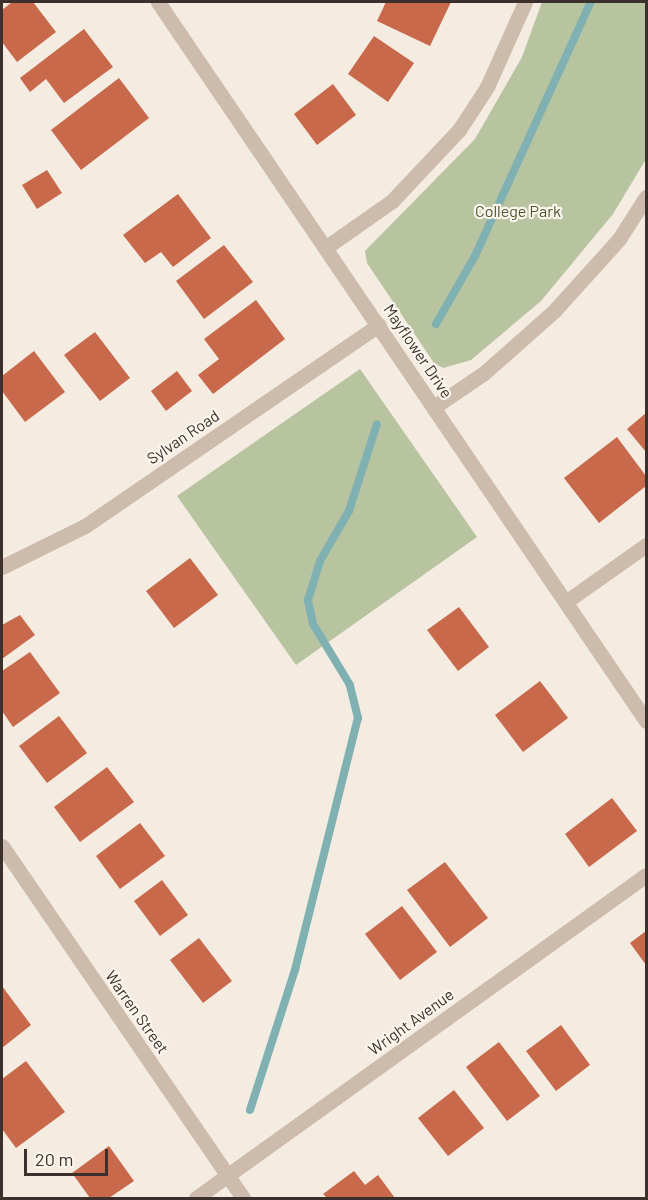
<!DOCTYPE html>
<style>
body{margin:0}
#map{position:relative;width:648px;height:1200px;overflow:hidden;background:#f4ebe1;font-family:Barlow,sans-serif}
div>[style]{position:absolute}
.green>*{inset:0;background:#b8c4a0}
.stream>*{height:8px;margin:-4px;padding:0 4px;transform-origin:4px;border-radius:4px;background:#7fb0b2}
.building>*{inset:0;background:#c8694b}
.minor>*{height:15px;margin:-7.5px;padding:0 7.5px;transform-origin:7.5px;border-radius:7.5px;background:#cdbbac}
span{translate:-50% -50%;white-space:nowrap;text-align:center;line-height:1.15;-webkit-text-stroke:4.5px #fbf5ee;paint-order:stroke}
.park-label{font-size:16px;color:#4a5a2e}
.street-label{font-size:16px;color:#3b302b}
.frame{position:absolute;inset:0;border:3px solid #3b302b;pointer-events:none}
.scale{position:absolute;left:24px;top:1149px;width:84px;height:27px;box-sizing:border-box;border:3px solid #3b302b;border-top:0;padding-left:8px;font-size:18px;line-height:21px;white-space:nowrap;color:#3b302b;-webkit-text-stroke:4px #fbf5ee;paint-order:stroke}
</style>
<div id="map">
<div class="green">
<div style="clip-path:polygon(542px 2px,646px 2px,646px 159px,613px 214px,541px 301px,471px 360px,443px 368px,434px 363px,367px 263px,365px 251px,475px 139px,522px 57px)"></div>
<div style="clip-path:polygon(360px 369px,477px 537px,296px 665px,177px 496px)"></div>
</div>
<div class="stream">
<div style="left:436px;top:324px;width:78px;rotate:-60.2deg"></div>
<div style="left:475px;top:256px;width:279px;rotate:-65.5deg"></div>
<div style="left:250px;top:1110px;width:147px;rotate:-72.2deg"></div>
<div style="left:295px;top:970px;width:260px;rotate:-76deg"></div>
<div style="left:358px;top:718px;width:34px;rotate:-104deg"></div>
<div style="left:350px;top:685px;width:71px;rotate:-121.2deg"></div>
<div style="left:313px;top:624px;width:25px;rotate:-102deg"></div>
<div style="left:308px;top:600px;width:41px;rotate:-72.9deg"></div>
<div style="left:320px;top:561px;width:58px;rotate:-59.9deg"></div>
<div style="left:349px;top:511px;width:91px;rotate:-72.2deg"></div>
</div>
<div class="building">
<div style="clip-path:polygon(12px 2px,33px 2px,56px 32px,17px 62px,2px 42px,2px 10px)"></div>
<div style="clip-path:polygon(386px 2px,451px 2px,430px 46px,377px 21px)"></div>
<div style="clip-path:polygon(84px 29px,113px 67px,64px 103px,46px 79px,30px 92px,20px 78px)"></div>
<div style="clip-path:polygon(374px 36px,414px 63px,388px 102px,348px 74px)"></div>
<div style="clip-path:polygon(119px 78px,149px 118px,81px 170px,51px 130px)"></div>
<div style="clip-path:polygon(333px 84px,356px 115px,317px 145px,294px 114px)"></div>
<div style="clip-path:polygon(47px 170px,62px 193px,37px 209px,22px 185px)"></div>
<div style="clip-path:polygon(178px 194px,211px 238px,173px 267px,161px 252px,145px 263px,123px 235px)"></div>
<div style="clip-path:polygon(224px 245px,253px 282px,204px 319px,176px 281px)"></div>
<div style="clip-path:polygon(256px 300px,285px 339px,213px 394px,198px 375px,219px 359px,204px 339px)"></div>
<div style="clip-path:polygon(95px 332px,130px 378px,100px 401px,64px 355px)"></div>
<div style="clip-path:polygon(34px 351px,65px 392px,25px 422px,2px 391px,2px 376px)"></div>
<div style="clip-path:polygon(177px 371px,192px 391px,166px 411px,151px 391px)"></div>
<div style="clip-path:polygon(646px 413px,646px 452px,627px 429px)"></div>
<div style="clip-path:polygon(617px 437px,646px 476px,646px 486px,599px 523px,564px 478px)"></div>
<div style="clip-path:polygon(190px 558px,218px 595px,174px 628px,146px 591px)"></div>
<div style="clip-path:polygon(459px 607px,489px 647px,458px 671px,427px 630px)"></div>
<div style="clip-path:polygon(20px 615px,35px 635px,2px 659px,2px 625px)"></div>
<div style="clip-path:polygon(30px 652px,60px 693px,13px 727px,2px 711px,2px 671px)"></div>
<div style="clip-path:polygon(540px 681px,568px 718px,523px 752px,495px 715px)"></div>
<div style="clip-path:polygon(59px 716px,87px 753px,47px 783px,19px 746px)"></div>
<div style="clip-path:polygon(107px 767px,134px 802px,80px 842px,54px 807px)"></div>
<div style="clip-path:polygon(612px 798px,637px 831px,589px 867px,565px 834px)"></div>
<div style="clip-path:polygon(140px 823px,165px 856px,120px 889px,96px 856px)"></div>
<div style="clip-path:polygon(445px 862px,488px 918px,450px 947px,407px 890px)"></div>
<div style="clip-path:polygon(162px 880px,188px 915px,160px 936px,134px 901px)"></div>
<div style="clip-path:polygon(402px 906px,437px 952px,400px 980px,365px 934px)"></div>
<div style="clip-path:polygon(646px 931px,646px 965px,630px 943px)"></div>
<div style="clip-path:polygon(199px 938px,232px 981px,203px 1003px,170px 960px)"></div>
<div style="clip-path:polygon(2px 986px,31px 1025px,2px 1048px)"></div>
<div style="clip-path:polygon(561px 1025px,590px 1065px,556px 1091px,526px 1051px)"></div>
<div style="clip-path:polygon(499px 1042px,540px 1096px,507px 1121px,466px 1067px)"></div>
<div style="clip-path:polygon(26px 1061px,65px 1112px,16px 1148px,2px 1129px,2px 1079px)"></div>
<div style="clip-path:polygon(454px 1090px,484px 1128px,448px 1156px,418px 1118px)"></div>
<div style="clip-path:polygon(109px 1146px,134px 1181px,109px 1198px,90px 1198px,72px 1173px)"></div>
<div style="clip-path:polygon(354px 1171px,365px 1185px,378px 1175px,395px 1198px,327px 1198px,323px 1194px)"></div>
</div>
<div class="minor">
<div style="left:158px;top:2px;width:869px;rotate:55.83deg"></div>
<div style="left:325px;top:248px;width:82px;rotate:-35deg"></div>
<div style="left:392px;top:201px;width:98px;rotate:-46.7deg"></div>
<div style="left:459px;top:130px;width:51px;rotate:-56.9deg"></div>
<div style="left:487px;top:87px;width:93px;rotate:-65.9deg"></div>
<div style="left:434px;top:407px;width:60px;rotate:-34.2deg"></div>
<div style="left:484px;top:373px;width:94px;rotate:-41.5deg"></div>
<div style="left:554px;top:311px;width:97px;rotate:-47.9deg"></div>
<div style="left:619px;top:239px;width:50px;rotate:-57.3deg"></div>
<div style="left:2px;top:567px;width:93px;rotate:-26.3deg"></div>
<div style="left:85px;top:526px;width:356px;rotate:-34.4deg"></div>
<div style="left:567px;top:601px;width:97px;rotate:-35.3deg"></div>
<div style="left:2px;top:846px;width:427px;rotate:55.6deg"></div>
<div style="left:196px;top:1198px;width:554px;rotate:-35.67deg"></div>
</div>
<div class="park-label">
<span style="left:518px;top:211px">College Park</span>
</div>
<div class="street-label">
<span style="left:418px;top:351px;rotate:56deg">Mayflower Drive</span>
<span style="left:183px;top:437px;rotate:-34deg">Sylvan Road</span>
<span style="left:137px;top:1012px;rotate:55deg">Warren Street</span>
<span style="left:411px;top:1022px;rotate:-36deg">Wright Avenue</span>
</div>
<div class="frame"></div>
<div class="scale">20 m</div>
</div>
